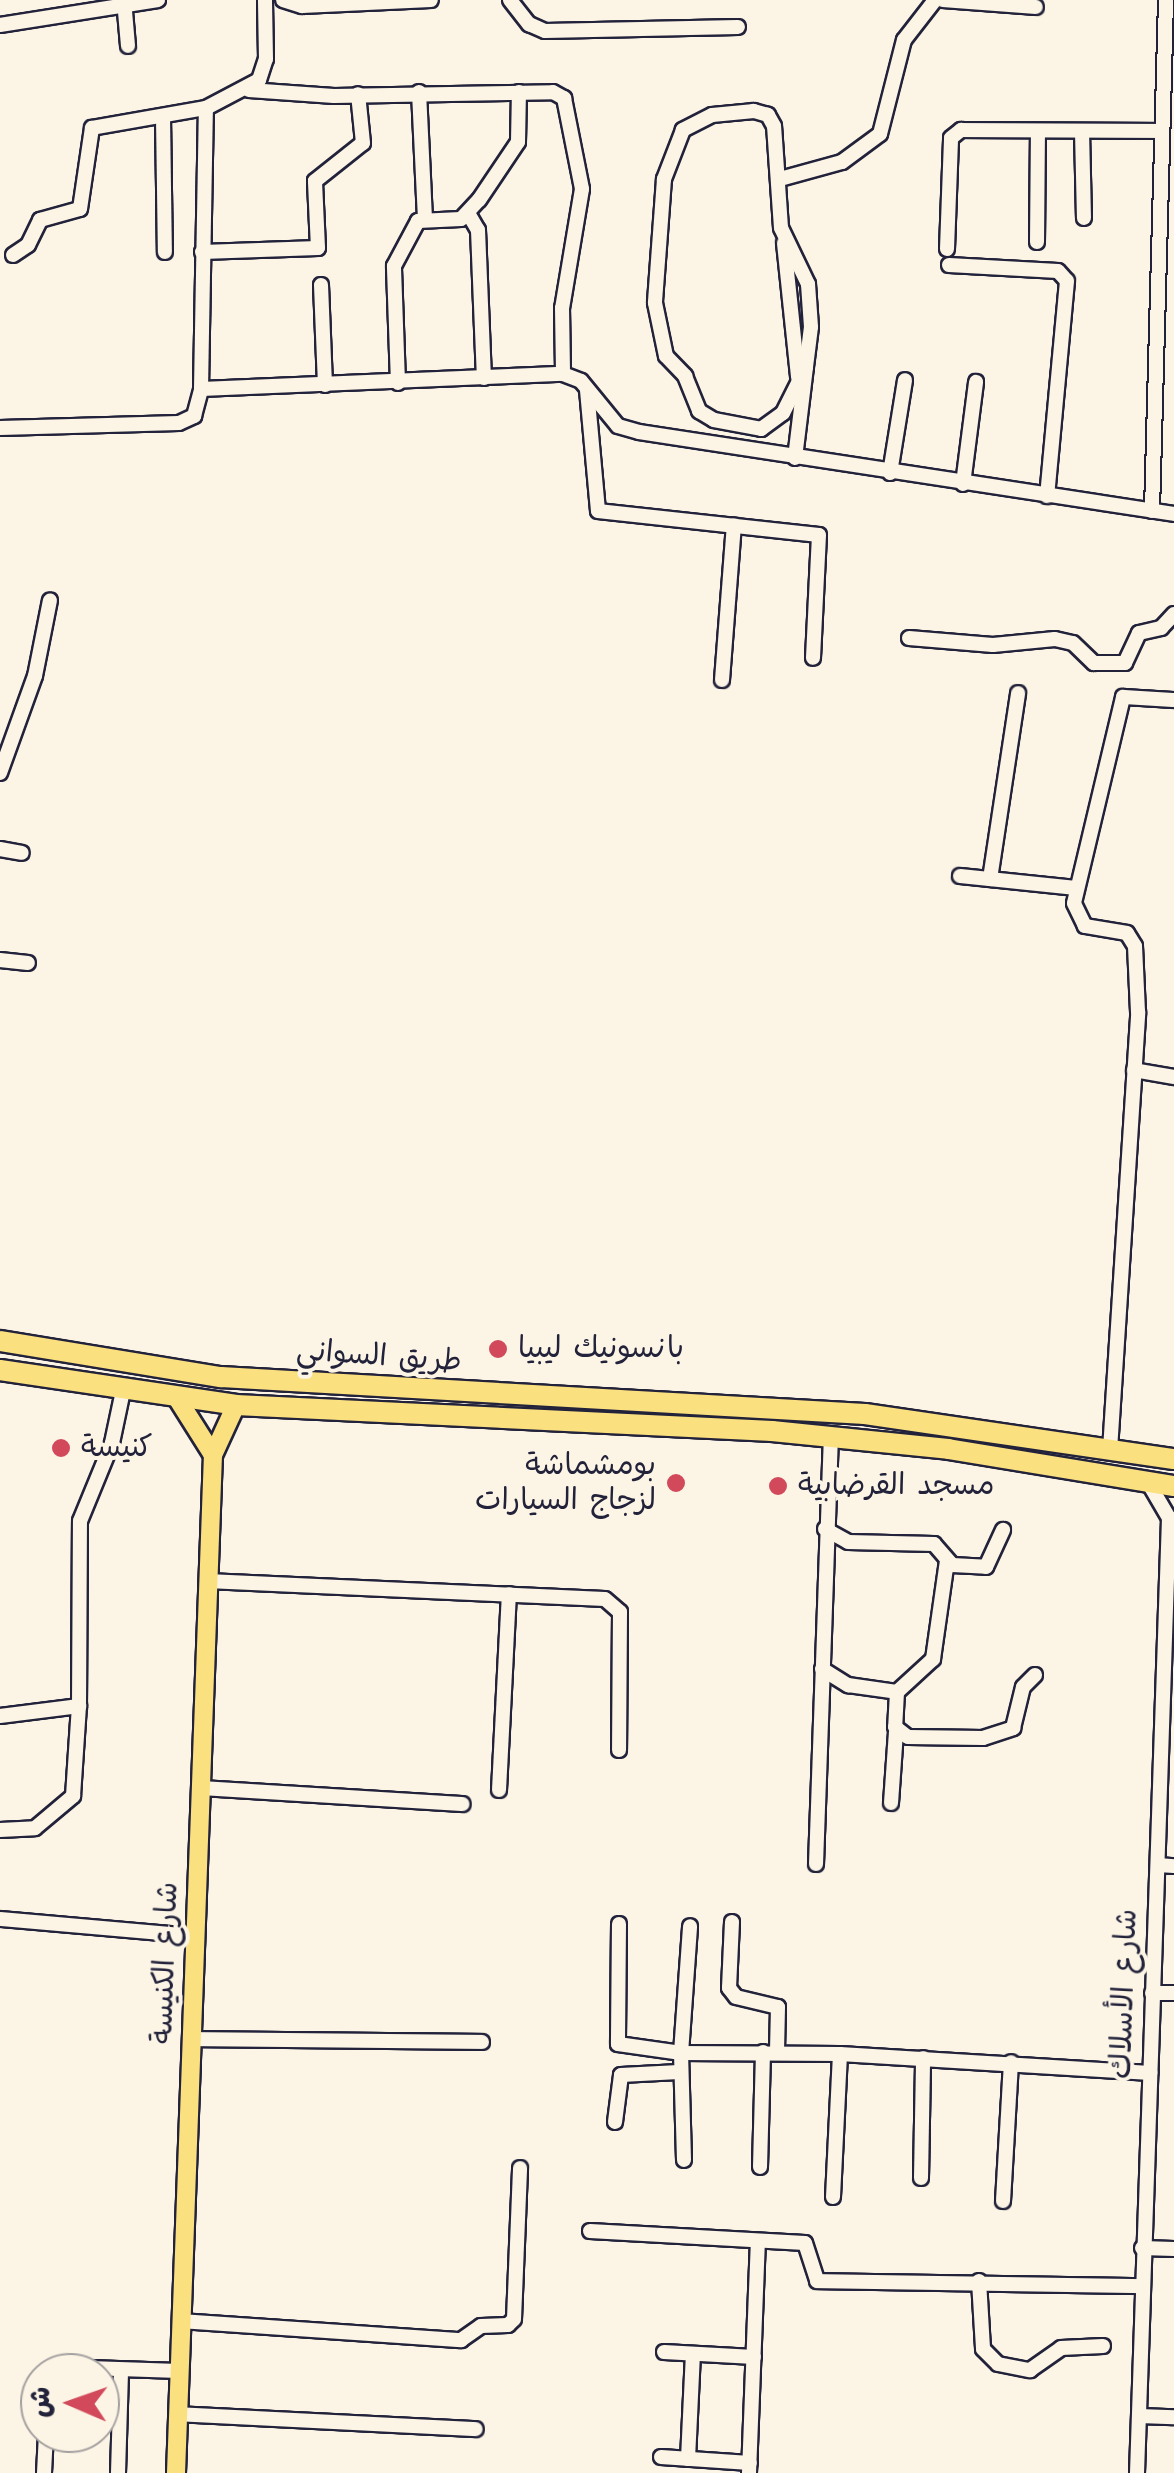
<!DOCTYPE html>
<html>
<head>
<meta charset="utf-8">
<style>
	body { margin:0 }
	#map { position:relative; width:1174px; height:2473px; overflow:hidden; background:#fcf5e5; font-family:Kalam,"Playpen Sans Arabic",sans-serif }
	div>[style] { position:absolute }
	.roads { filter:drop-shadow(2px 0 #22223b) drop-shadow(-2px 0 #22223b) drop-shadow(0 2px #22223b) drop-shadow(0 -2px #22223b) }
	.minor>* { height:14px; margin:-7px; padding:0 7px; transform-origin:7px; border-radius:7px; background:#fcf5e5 }
	.major>* { height:18px; margin:-9px; padding:0 9px; transform-origin:9px; border-radius:9px; background:#fbe080 }
	.highway>* { height:20px; margin:-10px; padding:0 10px; transform-origin:10px; border-radius:10px; background:#fbe080 }
	.dots>* { width:28px; height:28px; translate:-50% -50%; box-sizing:border-box; border:5px solid #fcf5e5; border-radius:50% }
	span { translate:-50% -50%; white-space:nowrap; text-align:center; line-height:1.15; -webkit-text-stroke:8px #fcf5e5; paint-order:stroke }
	.poi-label { font-size:30px; color:#22223b }
	.left { translate:0 -50%; text-align:left }
	.right { translate:-100% -50%; text-align:right }
	.street-label { font-size:30px; color:#22223b }
	.north { position:absolute; left:20px; top:2353px; width:100px; height:100px; box-sizing:border-box; background:#fcf5e5; border:2px solid #a5a1a1; border-radius:50%; rotate:272deg; font-size:28px; font-weight:700; line-height:40px; text-align:center; color:#22223b }
	.north::after { content:''; display:block; margin:auto; width:35px; height:45px; background:#d1495b; clip-path:polygon(50% 0,100% 100%,50% 72%,0 100%) }
</style>
</head>
<body>
<div id="map">
	<div class="roads">
		<div class="minor">
			<div style="left:124px;top:0;width:46px;rotate:85deg"></div>
			<div style="left:283px;top:0;width:20px;rotate:18deg"></div>
			<div style="left:302px;top:6px;width:129px;rotate:-2.7deg"></div>
			<div style="left:510px;top:0;width:31px;rotate:52deg"></div>
			<div style="left:529px;top:24px;width:17px;rotate:24deg"></div>
			<div style="left:545px;top:31px;width:193px;rotate:-1.2deg"></div>
			<div style="left:943px;top:0;width:93px;rotate:4.3deg"></div>
			<div style="left:0;top:25px;width:160px;rotate:-9deg"></div>
			<div style="left:249px;top:90px;width:85px;rotate:4deg"></div>
			<div style="left:334px;top:96px;width:219px;rotate:-1deg"></div>
			<div style="left:553px;top:92px;width:13px;rotate:29deg"></div>
			<div style="left:564px;top:98px;width:93px;rotate:78.8deg"></div>
			<div style="left:582px;top:189px;width:121px;rotate:99.5deg"></div>
			<div style="left:562px;top:308px;width:66px;rotate:89.1deg"></div>
			<div style="left:419px;top:92px;width:127px;rotate:87.3deg"></div>
			<div style="left:163px;top:117px;width:135px;rotate:89.2deg"></div>
			<div style="left:1082px;top:131px;width:87px;rotate:88.7deg"></div>
			<div style="left:780px;top:179px;width:64px;rotate:-15.3deg"></div>
			<div style="left:842px;top:162px;width:47px;rotate:-36.4deg"></div>
			<div style="left:880px;top:134px;width:97px;rotate:-75.7deg"></div>
			<div style="left:904px;top:40px;width:51px;rotate:-52.2deg"></div>
			<div style="left:468px;top:213px;width:20px;rotate:60deg"></div>
			<div style="left:478px;top:230px;width:148px;rotate:87.7deg"></div>
			<div style="left:1037px;top:242px;width:111px;rotate:-89.5deg"></div>
			<div style="left:784px;top:243px;width:135px;rotate:84deg"></div>
			<div style="left:947px;top:249px;width:111px;rotate:-87.9deg"></div>
			<div style="left:951px;top:138px;width:13px;rotate:-39deg"></div>
			<div style="left:961px;top:130px;width:201px;rotate:0.3deg"></div>
			<div style="left:202px;top:252px;width:116px;rotate:-2deg"></div>
			<div style="left:318px;top:248px;width:67px;rotate:-92.6deg"></div>
			<div style="left:315px;top:181px;width:61px;rotate:-38.4deg"></div>
			<div style="left:363px;top:143px;width:49px;rotate:-95.8deg"></div>
			<div style="left:13px;top:255px;width:18px;rotate:-34deg"></div>
			<div style="left:28px;top:245px;width:28px;rotate:-64deg"></div>
			<div style="left:40px;top:220px;width:41px;rotate:-15.4deg"></div>
			<div style="left:80px;top:209px;width:82px;rotate:-81.6deg"></div>
			<div style="left:92px;top:128px;width:116px;rotate:-10deg"></div>
			<div style="left:949px;top:265px;width:109px;rotate:3.2deg"></div>
			<div style="left:1058px;top:271px;width:13px;rotate:48deg"></div>
			<div style="left:1067px;top:281px;width:216px;rotate:95.3deg"></div>
			<div style="left:321px;top:285px;width:100px;rotate:87.7deg"></div>
			<div style="left:398px;top:383px;width:117px;rotate:-92deg"></div>
			<div style="left:394px;top:266px;width:51px;rotate:-61.9deg"></div>
			<div style="left:418px;top:221px;width:43px;rotate:-2.7deg"></div>
			<div style="left:461px;top:219px;width:26px;rotate:-47deg"></div>
			<div style="left:479px;top:200px;width:70px;rotate:-56.1deg"></div>
			<div style="left:518px;top:142px;width:50px;rotate:-88.9deg"></div>
			<div style="left:201px;top:389px;width:362px;rotate:-2.4deg"></div>
			<div style="left:563px;top:374px;width:19px;rotate:21deg"></div>
			<div style="left:581px;top:381px;width:58px;rotate:50.6deg"></div>
			<div style="left:618px;top:426px;width:22px;rotate:16deg"></div>
			<div style="left:639px;top:432px;width:541px;rotate:8.71deg"></div>
			<div style="left:587px;top:390px;width:121px;rotate:84.8deg"></div>
			<div style="left:598px;top:511px;width:222px;rotate:6.2deg"></div>
			<div style="left:819px;top:535px;width:123px;rotate:92.8deg"></div>
			<div style="left:0;top:428px;width:179px;rotate:-1.6deg"></div>
			<div style="left:179px;top:423px;width:17px;rotate:-25deg"></div>
			<div style="left:194px;top:416px;width:28px;rotate:-75deg"></div>
			<div style="left:201px;top:389px;width:281px;rotate:-89deg"></div>
			<div style="left:206px;top:108px;width:60px;rotate:-27.8deg"></div>
			<div style="left:259px;top:80px;width:22px;rotate:-72deg"></div>
			<div style="left:266px;top:59px;width:59px;rotate:-91deg"></div>
			<div style="left:795px;top:458px;width:92px;rotate:-83.1deg"></div>
			<div style="left:806px;top:367px;width:40px;rotate:-82.9deg"></div>
			<div style="left:811px;top:327px;width:43px;rotate:-94deg"></div>
			<div style="left:808px;top:284px;width:62px;rotate:-115.7deg"></div>
			<div style="left:781px;top:228px;width:102px;rotate:-93.9deg"></div>
			<div style="left:774px;top:126px;width:13px;rotate:-119deg"></div>
			<div style="left:768px;top:115px;width:15px;rotate:-164deg"></div>
			<div style="left:754px;top:111px;width:42px;rotate:174.6deg"></div>
			<div style="left:712px;top:115px;width:33px;rotate:153deg"></div>
			<div style="left:683px;top:130px;width:53px;rotate:111.2deg"></div>
			<div style="left:664px;top:179px;width:124px;rotate:94.2deg"></div>
			<div style="left:655px;top:303px;width:54px;rotate:78.3deg"></div>
			<div style="left:666px;top:356px;width:28px;rotate:46deg"></div>
			<div style="left:685px;top:376px;width:38px;rotate:68deg"></div>
			<div style="left:699px;top:411px;width:17px;rotate:31deg"></div>
			<div style="left:714px;top:420px;width:48px;rotate:10.8deg"></div>
			<div style="left:761px;top:429px;width:27px;rotate:-36deg"></div>
			<div style="left:783px;top:413px;width:51px;rotate:-63.4deg"></div>
			<div style="left:890px;top:473px;width:94px;rotate:-80.8deg"></div>
			<div style="left:963px;top:484px;width:103px;rotate:-82.7deg"></div>
			<div style="left:1152px;top:511px;width:511px;rotate:-88.43deg"></div>
			<div style="left:909px;top:638px;width:84px;rotate:4.8deg"></div>
			<div style="left:993px;top:645px;width:62px;rotate:-5.5deg"></div>
			<div style="left:1055px;top:639px;width:18px;rotate:13deg"></div>
			<div style="left:1073px;top:643px;width:29px;rotate:44deg"></div>
			<div style="left:1094px;top:663px;width:31px"></div>
			<div style="left:1125px;top:663px;width:33px;rotate:-65deg"></div>
			<div style="left:1139px;top:633px;width:23px;rotate:-13deg"></div>
			<div style="left:1161px;top:628px;width:19px;rotate:-47deg"></div>
			<div style="left:722px;top:680px;width:155px;rotate:-85.6deg"></div>
			<div style="left:0;top:773px;width:103px;rotate:-70.2deg"></div>
			<div style="left:35px;top:676px;width:77px;rotate:-78.8deg"></div>
			<div style="left:0;top:849px;width:22px;rotate:10deg"></div>
			<div style="left:960px;top:876px;width:117px;rotate:5.9deg"></div>
			<div style="left:990px;top:879px;width:188px;rotate:-81.4deg"></div>
			<div style="left:0;top:960px;width:28px;rotate:6deg"></div>
			<div style="left:1134px;top:1070px;width:41px;rotate:9.9deg"></div>
			<div style="left:1110px;top:1450px;width:439px;rotate:-86.3deg"></div>
			<div style="left:1138px;top:1012px;width:66px;rotate:-92.6deg"></div>
			<div style="left:1135px;top:946px;width:15px;rotate:-122deg"></div>
			<div style="left:1127px;top:933px;width:43px;rotate:-170.5deg"></div>
			<div style="left:1085px;top:926px;width:25px;rotate:-116deg"></div>
			<div style="left:1074px;top:903px;width:212px;rotate:-76.6deg"></div>
			<div style="left:1123px;top:697px;width:51px;rotate:3.4deg"></div>
			<div style="left:825px;top:1529px;width:26px;rotate:29deg"></div>
			<div style="left:848px;top:1542px;width:86px;rotate:1.3deg"></div>
			<div style="left:934px;top:1544px;width:28px;rotate:49deg"></div>
			<div style="left:952px;top:1565px;width:34px;rotate:3deg"></div>
			<div style="left:986px;top:1567px;width:41px;rotate:-65.3deg"></div>
			<div style="left:207px;top:1581px;width:398px;rotate:2.6deg"></div>
			<div style="left:605px;top:1599px;width:20px;rotate:41deg"></div>
			<div style="left:620px;top:1612px;width:138px;rotate:90.4deg"></div>
			<div style="left:822px;top:1669px;width:31px;rotate:32deg"></div>
			<div style="left:848px;top:1685px;width:49px;rotate:8.1deg"></div>
			<div style="left:897px;top:1692px;width:35px;rotate:93deg"></div>
			<div style="left:895px;top:1727px;width:16px;rotate:38deg"></div>
			<div style="left:908px;top:1737px;width:75px;rotate:0.8deg"></div>
			<div style="left:983px;top:1738px;width:32px;rotate:-18deg"></div>
			<div style="left:1013px;top:1728px;width:42px;rotate:-76.3deg"></div>
			<div style="left:1023px;top:1687px;width:17px;rotate:-45deg"></div>
			<div style="left:897px;top:1692px;width:49px;rotate:-42.5deg"></div>
			<div style="left:933px;top:1659px;width:99px;rotate:-81.9deg"></div>
			<div style="left:0;top:1716px;width:80px;rotate:-7.2deg"></div>
			<div style="left:79px;top:1706px;width:185px;rotate:-89.7deg"></div>
			<div style="left:80px;top:1521px;width:84px;rotate:-67.7deg"></div>
			<div style="left:112px;top:1443px;width:53px;rotate:-78.1deg"></div>
			<div style="left:200px;top:1788px;width:263px;rotate:3.5deg"></div>
			<div style="left:499px;top:1790px;width:196px;rotate:-87.1deg"></div>
			<div style="left:891px;top:1803px;width:71px;rotate:-86deg"></div>
			<div style="left:0;top:1830px;width:35px;rotate:-3deg"></div>
			<div style="left:35px;top:1828px;width:50px;rotate:-40.1deg"></div>
			<div style="left:73px;top:1796px;width:90px;rotate:-86.2deg"></div>
			<div style="left:816px;top:1864px;width:427px;rotate:-88deg"></div>
			<div style="left:1158px;top:1865px;width:16px;rotate:4deg"></div>
			<div style="left:0;top:1919px;width:195px;rotate:5deg"></div>
			<div style="left:732px;top:1922px;width:66px;rotate:92.6deg"></div>
			<div style="left:729px;top:1988px;width:11px;rotate:52deg"></div>
			<div style="left:736px;top:1997px;width:43px;rotate:13.4deg"></div>
			<div style="left:778px;top:2007px;width:45px;rotate:91.3deg"></div>
			<div style="left:619px;top:1924px;width:120px;rotate:90.5deg"></div>
			<div style="left:618px;top:2044px;width:64px;rotate:8.1deg"></div>
			<div style="left:681px;top:2053px;width:127px;rotate:-85.9deg"></div>
			<div style="left:1152px;top:1993px;width:22px"></div>
			<div style="left:191px;top:2039px;width:291px;rotate:0.6deg"></div>
			<div style="left:615px;top:2122px;width:47px;rotate:-82.7deg"></div>
			<div style="left:621px;top:2075px;width:58px;rotate:-3deg"></div>
			<div style="left:684px;top:2160px;width:107px;rotate:-91.6deg"></div>
			<div style="left:681px;top:2053px;width:159px;rotate:0.4deg"></div>
			<div style="left:840px;top:2054px;width:311px;rotate:3.5deg"></div>
			<div style="left:760px;top:2167px;width:115px;rotate:-88.5deg"></div>
			<div style="left:921px;top:2178px;width:120px;rotate:-89deg"></div>
			<div style="left:833px;top:2197px;width:143px;rotate:-87.2deg"></div>
			<div style="left:1003px;top:2201px;width:139px;rotate:-86.7deg"></div>
			<div style="left:590px;top:2231px;width:215px;rotate:3.2deg"></div>
			<div style="left:805px;top:2243px;width:40px;rotate:72deg"></div>
			<div style="left:817px;top:2281px;width:324px;rotate:0.9deg"></div>
			<div style="left:1142px;top:2248px;width:32px;rotate:2deg"></div>
			<div style="left:979px;top:2281px;width:68px;rotate:86.6deg"></div>
			<div style="left:983px;top:2349px;width:21px;rotate:45deg"></div>
			<div style="left:998px;top:2364px;width:33px;rotate:11deg"></div>
			<div style="left:1030px;top:2370px;width:38px;rotate:-35deg"></div>
			<div style="left:1061px;top:2348px;width:42px;rotate:-2.7deg"></div>
			<div style="left:180px;top:2321px;width:282px;rotate:3.9deg"></div>
			<div style="left:461px;top:2340px;width:24px;rotate:-35deg"></div>
			<div style="left:481px;top:2326px;width:27px;rotate:-2deg"></div>
			<div style="left:508px;top:2325px;width:8px;rotate:-45deg"></div>
			<div style="left:514px;top:2319px;width:151px;rotate:-87.7deg"></div>
			<div style="left:664px;top:2352px;width:90px;rotate:3.2deg"></div>
			<div style="left:50px;top:2373px;width:11px;rotate:-34deg"></div>
			<div style="left:59px;top:2367px;width:120px;rotate:1.9deg"></div>
			<div style="left:177px;top:2414px;width:299px;rotate:2.9deg"></div>
			<div style="left:1139px;top:2416px;width:35px;rotate:2deg"></div>
			<div style="left:661px;top:2457px;width:89px;rotate:3.9deg"></div>
			<div style="left:688px;top:2459px;width:105px;rotate:-87.3deg"></div>
			<div style="left:44px;top:2473px;width:40px;rotate:-87.1deg"></div>
			<div style="left:118px;top:2473px;width:101px;rotate:-88.3deg"></div>
			<div style="left:749px;top:2473px;width:231px;rotate:-87.8deg"></div>
			<div style="left:1137px;top:2473px;width:956px;rotate:-88.08deg"></div>
			<div style="left:1169px;top:1518px;width:42px;rotate:-120.3deg"></div>
		</div>
		<div class="major">
			<div style="left:177px;top:1398px;width:67px;rotate:57.7deg"></div>
			<div style="left:176px;top:2473px;width:1019px;rotate:-87.92deg"></div>
			<div style="left:213px;top:1455px;width:55px;rotate:-65.3deg"></div>
		</div>
		<div class="highway">
			<div style="left:0;top:1341px;width:224px;rotate:9.3deg"></div>
			<div style="left:221px;top:1377px;width:645px;rotate:3.29deg"></div>
			<div style="left:865px;top:1414px;width:312px;rotate:8.3deg"></div>
			<div style="left:0;top:1370px;width:239px;rotate:8.4deg"></div>
			<div style="left:236px;top:1405px;width:537px;rotate:2.78deg"></div>
			<div style="left:772px;top:1431px;width:177px;rotate:5.8deg"></div>
			<div style="left:948px;top:1449px;width:229px;rotate:9.3deg"></div>
		</div>
	</div>
	<div class="dots">
		<div style="left:498px;top:1349px;background:#d1495b"></div>
		<div style="left:61px;top:1448px;background:#d1495b"></div>
		<div style="left:676px;top:1483px;background:#d1495b"></div>
		<div style="left:778px;top:1486px;background:#d1495b"></div>
	</div>
	<div class="poi-label">
		<span class="left" style="left:518px;top:1349px">بانسونيك ليبيا</span>
		<span class="left" style="left:81px;top:1448px">كنيسة</span>
		<span class="right" style="left:656px;top:1483px">بومشماشة<br>لزجاج السيارات</span>
		<span class="left" style="left:798px;top:1486px">مسجد القرضابية</span>
	</div>
	<div class="street-label">
		<span style="left:379px;top:1357px;rotate:4deg">طريق السواني</span>
		<span style="left:166px;top:1963px;rotate:-88deg">شارع الكنيسة</span>
		<span style="left:1125px;top:1994px;rotate:-88deg">شارع الأسلاك</span>
	</div>
	<div class="north">ش</div>
</div>
</body>
</html>
